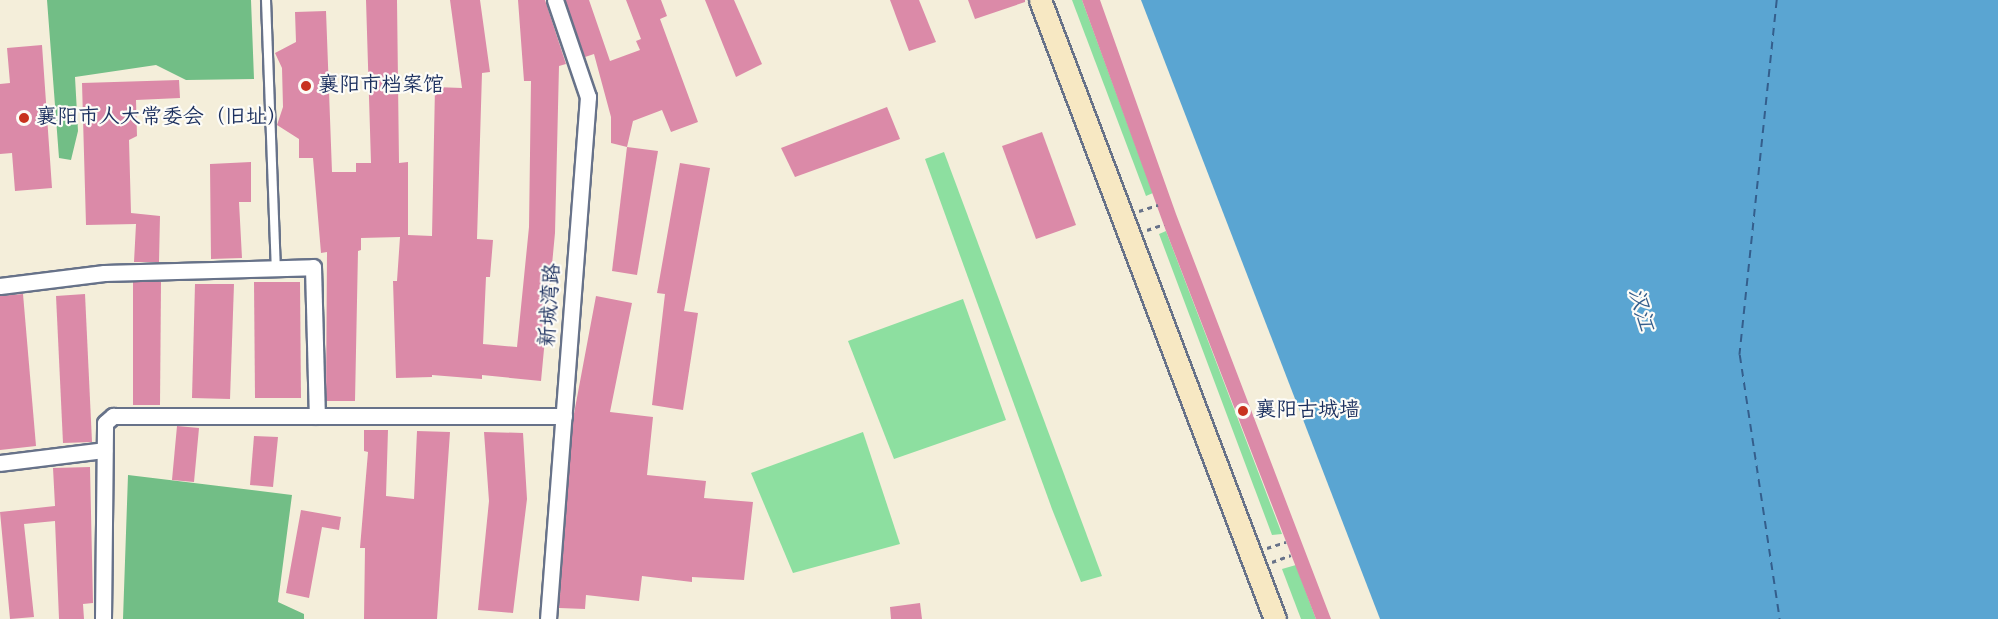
<!DOCTYPE html>
<html>
<head>
<meta charset="utf-8">
<style>
	body { margin:0 }
	#map { position:relative; width:1998px; height:619px; overflow:hidden; background:#f4eeda; font-family:"Indie Flower","LXGW WenKai TC",sans-serif }
	div>[style] { position:absolute }
	.green>* { inset:0; background:#8ddfa0 }
	.forest>* { inset:0; background:#72be86 }
	.water>* { inset:0; background:#5aa5d2 }
	.ferry>* { height:1.5px; margin-top:-0.75px; transform-origin:0; background:repeating-linear-gradient(90deg,#345e8c 0 8px,transparent 0 14px) }
	.building>* { inset:0; background:#db8aa8 }
	.path>* { height:3px; margin-top:-1.5px; transform-origin:0; background:repeating-linear-gradient(90deg,#677289 0 4.5px,transparent 0 9px) }
	.roads { filter:drop-shadow(2px 0 #677289) drop-shadow(-2px 0 #677289) drop-shadow(0 2px #677289) drop-shadow(0 -2px #677289) }
	.lane>* { height:8px; margin:-4px; padding:0 4px; transform-origin:4px; border-radius:4px; background:#fff }
	.street>* { height:15px; margin:-7.5px; padding:0 7.5px; transform-origin:7.5px; border-radius:7.5px; background:#fff }
	.secondary>* { height:21px; margin:-10.5px; padding:0 10.5px; transform-origin:10.5px; border-radius:10.5px; background:#f7e8c3 }
	.dots>* { width:16px; height:16px; translate:-50% -50%; box-sizing:border-box; border:3px solid #fdfcf7; border-radius:50% }
	span { translate:-50% -50%; white-space:nowrap; text-align:center; line-height:1.15; -webkit-text-stroke:4.5px #fdfcf7; paint-order:stroke }
	.poi-label { font-size:21px; color:#1b2f5e }
	.left { translate:0 -50%; text-align:left }
	.street-label { font-size:21px; color:#1b2f5e }
	.water-label { font-size:22px; color:#345e8c; font-style:italic }
</style>
</head>
<body>
<div id="map">
	<div class="green">
		<div style="clip-path:polygon(1072px 0,1082px 0,1153px 193px,1146px 196px)"></div>
		<div style="clip-path:polygon(944px 152px,1102px 576px,1081px 582px,1052px 509px,925px 159px)"></div>
		<div style="clip-path:polygon(1166px 231px,1282px 534px,1272px 535px,1159px 234px)"></div>
		<div style="clip-path:polygon(963px 299px,1006px 420px,894px 459px,848px 341px)"></div>
		<div style="clip-path:polygon(863px 432px,900px 544px,793px 573px,751px 473px)"></div>
		<div style="clip-path:polygon(1296px 565px,1316px 619px,1301px 619px,1282px 569px)"></div>
	</div>
	<div class="forest">
		<div style="clip-path:polygon(47px 0,251px 0,254px 79px,186px 80px,156px 65px,75px 77px,78px 131px,71px 160px,59px 158px)"></div>
		<div style="clip-path:polygon(128px 475px,292px 495px,278px 602px,304px 614px,304px 619px,123px 619px)"></div>
	</div>
	<div class="water">
		<div style="clip-path:polygon(1141px 0,1998px 0,1998px 619px,1380px 619px)"></div>
	</div>
	<div class="ferry">
		<div style="left:1777px;top:0;width:357px;rotate:96deg"></div>
		<div style="left:1740px;top:355px;width:267px;rotate:81.4deg"></div>
	</div>
	<div class="building">
		<div style="clip-path:polygon(366px 0,397px 0,399px 163px,408px 162px,408px 235px,432px 236px,435px 87px,462px 88px,450px 0,480px 0,490px 72px,482px 73px,477px 239px,493px 240px,490px 277px,486px 277px,483px 344px,517px 347px,529px 227px,531px 81px,524px 81px,518px 0,545px 0,566px 64px,559px 66px,555px 233px,541px 381px,482px 375px,482px 379px,432px 375px,432px 377px,396px 378px,393px 281px,397px 281px,400px 237px,361px 238px,361px 250px,358px 251px,355px 401px,326px 401px,327px 252px,321px 253px,313px 158px,299px 158px,299px 139px,277px 125px,283px 107px,282px 68px,275px 53px,296px 42px,295px 12px,326px 11px,332px 172px,356px 172px,356px 163px,371px 163px)"></div>
		<div style="clip-path:polygon(565px 0,589px 0,610px 61px,640px 50px,636px 41px,641px 39px,626px 0,661px 0,667px 16px,660px 19px,698px 122px,671px 132px,662px 110px,633px 121px,627px 147px,611px 143px,611px 117px,594px 54px,585px 57px)"></div>
		<div style="clip-path:polygon(705px 0,734px 0,762px 64px,736px 77px)"></div>
		<div style="clip-path:polygon(890px 0,919px 0,936px 42px,909px 51px)"></div>
		<div style="clip-path:polygon(968px 0,1025px 0,1025px 2px,975px 19px)"></div>
		<div style="clip-path:polygon(1082px 0,1100px 0,1176px 214px,1331px 619px,1316px 619px,1166px 231px)"></div>
		<div style="clip-path:polygon(42px 45px,52px 188px,15px 191px,12px 153px,0 154px,0 84px,10px 83px,7px 48px)"></div>
		<div style="clip-path:polygon(179px 80px,180px 98px,136px 100px,137px 136px,129px 140px,131px 213px,160px 216px,159px 262px,134px 262px,136px 224px,86px 225px,82px 83px)"></div>
		<div style="clip-path:polygon(887px 107px,900px 139px,795px 177px,781px 148px)"></div>
		<div style="clip-path:polygon(1042px 132px,1076px 225px,1036px 239px,1002px 146px)"></div>
		<div style="clip-path:polygon(627px 147px,658px 151px,637px 275px,612px 271px)"></div>
		<div style="clip-path:polygon(251px 162px,251px 202px,239px 202px,242px 258px,211px 259px,210px 164px)"></div>
		<div style="clip-path:polygon(680px 163px,710px 168px,684px 311px,698px 313px,683px 410px,652px 405px,665px 294px,657px 293px)"></div>
		<div style="clip-path:polygon(158px 281px,161px 282px,160px 405px,133px 405px,133px 282px)"></div>
		<div style="clip-path:polygon(254px 282px,300px 282px,301px 398px,255px 398px)"></div>
		<div style="clip-path:polygon(195px 284px,234px 284px,230px 399px,192px 398px)"></div>
		<div style="clip-path:polygon(23px 294px,36px 446px,0 450px,0 296px)"></div>
		<div style="clip-path:polygon(85px 294px,92px 442px,63px 443px,56px 296px)"></div>
		<div style="clip-path:polygon(596px 296px,632px 303px,610px 412px,653px 417px,647px 475px,706px 481px,704px 498px,753px 502px,744px 580px,692px 577px,692px 582px,642px 576px,639px 601px,586px 595px,585px 609px,559px 608px,573px 419px)"></div>
		<div style="clip-path:polygon(177px 426px,199px 428px,194px 482px,172px 480px)"></div>
		<div style="clip-path:polygon(364px 430px,388px 430px,386px 496px,414px 499px,417px 431px,450px 432px,437px 619px,364px 619px,365px 548px,360px 548px,368px 452px,364px 451px)"></div>
		<div style="clip-path:polygon(484px 432px,523px 433px,527px 499px,513px 613px,478px 610px,489px 501px)"></div>
		<div style="clip-path:polygon(254px 436px,278px 437px,273px 487px,250px 485px)"></div>
		<div style="clip-path:polygon(90px 467px,93px 603px,83px 604px,84px 619px,59px 619px,55px 521px,24px 524px,34px 617px,10px 619px,0 512px,55px 506px,53px 468px)"></div>
		<div style="clip-path:polygon(301px 510px,341px 517px,339px 530px,322px 527px,309px 598px,286px 593px)"></div>
		<div style="clip-path:polygon(920px 603px,922px 619px,891px 619px,890px 607px)"></div>
	</div>
	<div class="path">
		<div style="left:1139px;top:211px;width:20px;rotate:-18deg"></div>
		<div style="left:1147px;top:230px;width:18px;rotate:-19deg"></div>
		<div style="left:1267px;top:548px;width:20px;rotate:-18deg"></div>
		<div style="left:1272px;top:562px;width:20px;rotate:-20deg"></div>
	</div>
	<div class="roads">
		<div class="lane">
			<div style="left:266px;top:0;width:268px;rotate:87.9deg"></div>
		</div>
		<div class="street">
			<div style="left:0;top:286px;width:105px;rotate:-7.1deg"></div>
			<div style="left:104px;top:273px;width:209px;rotate:-1.6deg"></div>
			<div style="left:313px;top:267px;width:149px;rotate:88.5deg"></div>
			<div style="left:317px;top:416px;width:247px"></div>
			<div style="left:0;top:463px;width:105px;rotate:-7.1deg"></div>
			<div style="left:103px;top:619px;width:196px;rotate:-89.4deg"></div>
			<div style="left:105px;top:423px;width:11px;rotate:-41deg"></div>
			<div style="left:113px;top:416px;width:204px"></div>
			<div style="left:548px;top:619px;width:524px;rotate:-85.62deg"></div>
			<div style="left:588px;top:97px;width:102px;rotate:-108.8deg"></div>
		</div>
		<div class="secondary">
			<div style="left:1040px;top:0;width:662px;rotate:69.21deg"></div>
		</div>
	</div>
	<div class="dots">
		<div style="left:306px;top:86px;background:#c8321e"></div>
		<div style="left:24px;top:118px;background:#c8321e"></div>
		<div style="left:1243px;top:411px;background:#c8321e"></div>
	</div>
	<div class="poi-label">
		<span class="left" style="left:318px;top:86px">襄阳市档案馆</span>
		<span class="left" style="left:36px;top:118px">襄阳市人大常委会（旧址）</span>
		<span class="left" style="left:1255px;top:411px">襄阳古城墙</span>
	</div>
	<div class="street-label">
		<span style="left:551px;top:305px;rotate:-86deg">新城湾路</span>
	</div>
	<div class="water-label">
		<span style="left:1639px;top:310px;rotate:74deg">汉江</span>
	</div>
</div>
</body>
</html>
